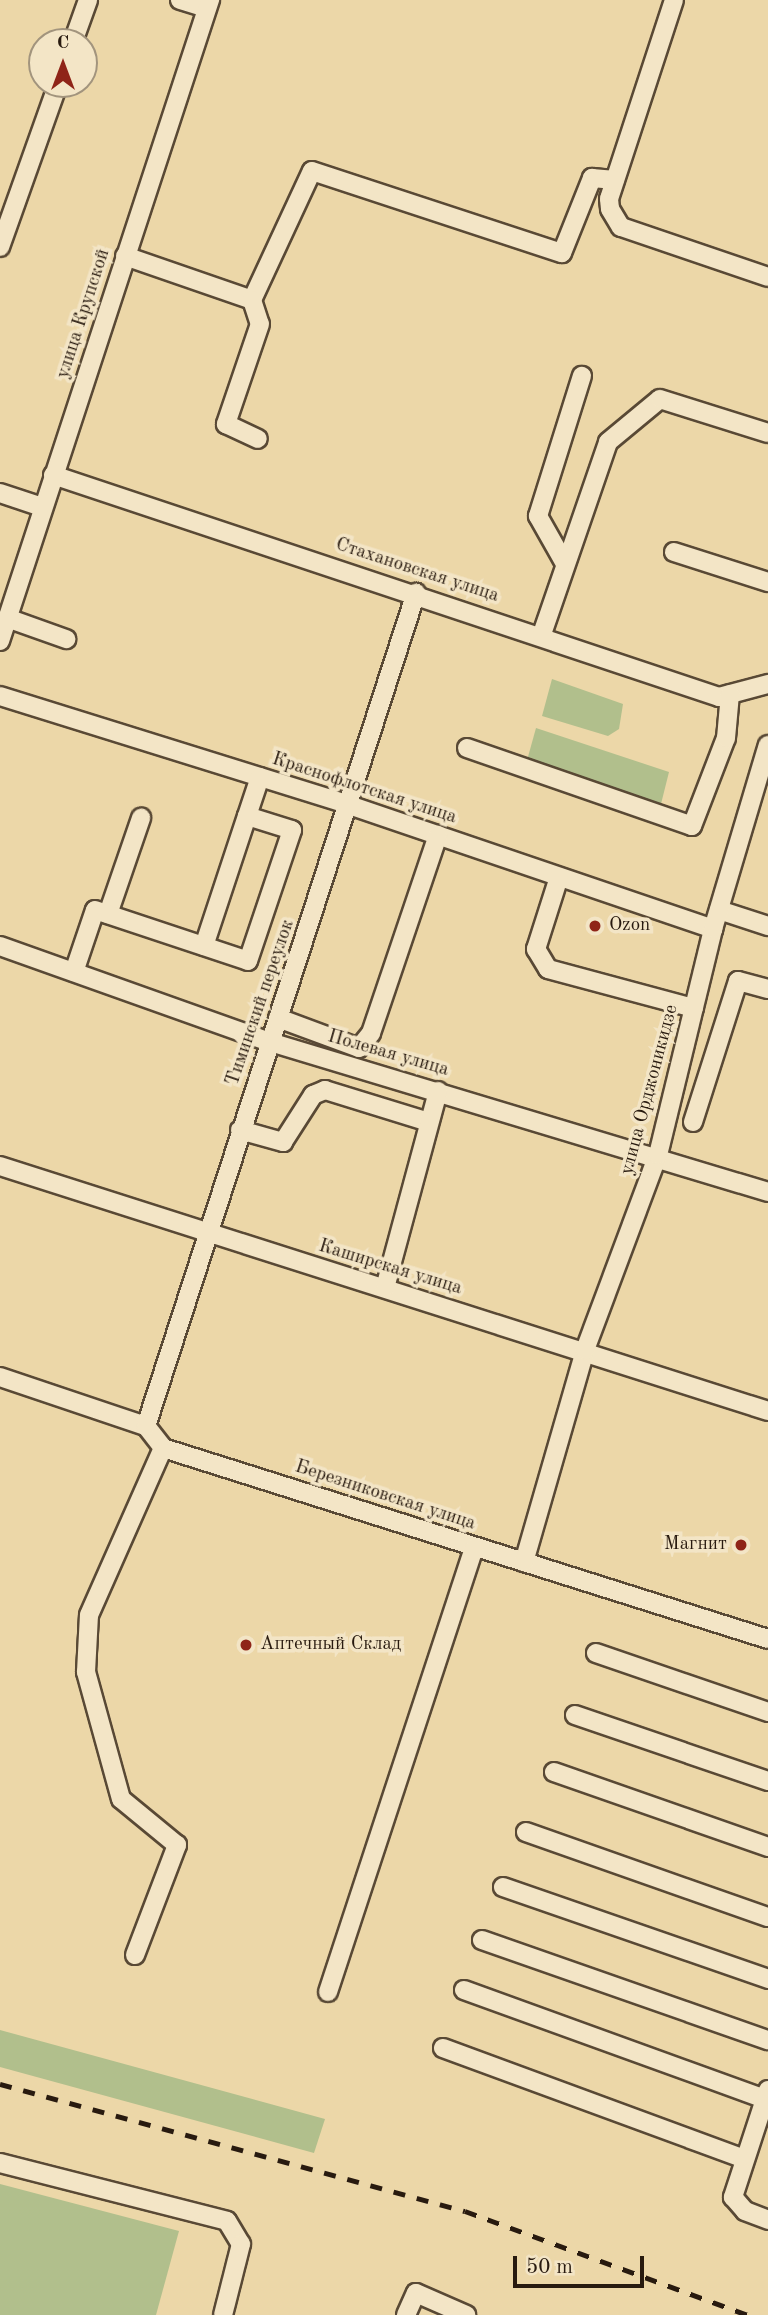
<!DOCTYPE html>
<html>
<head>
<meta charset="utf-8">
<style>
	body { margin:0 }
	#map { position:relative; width:768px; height:2315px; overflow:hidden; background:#ecd7a8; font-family:"Old Standard TT",serif }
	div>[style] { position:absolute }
	.green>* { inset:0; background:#b1bf8c }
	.roads { filter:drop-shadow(2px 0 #594935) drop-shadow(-2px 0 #594935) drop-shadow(0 2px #594935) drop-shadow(0 -2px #594935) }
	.minor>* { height:18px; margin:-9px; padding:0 9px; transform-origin:9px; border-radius:9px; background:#f3e5c6 }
	.rail>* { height:5px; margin-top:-2.5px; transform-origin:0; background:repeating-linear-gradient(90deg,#281a0f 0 12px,transparent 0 24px) }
	.dots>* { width:19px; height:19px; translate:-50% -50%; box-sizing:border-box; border:4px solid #f3e5c6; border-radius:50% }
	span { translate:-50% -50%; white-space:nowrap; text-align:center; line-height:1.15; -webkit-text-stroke:7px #f3e5c6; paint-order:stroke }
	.street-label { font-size:19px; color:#281a0f }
	.poi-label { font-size:19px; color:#281a0f }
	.left { translate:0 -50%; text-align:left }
	.right { translate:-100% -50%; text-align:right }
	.north { position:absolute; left:28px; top:28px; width:70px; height:70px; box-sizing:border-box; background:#f3e5c6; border:2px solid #a2947d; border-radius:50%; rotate:0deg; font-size:19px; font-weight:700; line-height:28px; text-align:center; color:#281a0f }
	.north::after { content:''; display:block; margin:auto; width:24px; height:32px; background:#8f2418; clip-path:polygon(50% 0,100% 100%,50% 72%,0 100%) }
	.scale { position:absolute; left:513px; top:2256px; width:131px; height:32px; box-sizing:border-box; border:4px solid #281a0f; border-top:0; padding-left:9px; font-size:21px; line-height:24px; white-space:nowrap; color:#281a0f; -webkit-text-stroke:5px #f3e5c6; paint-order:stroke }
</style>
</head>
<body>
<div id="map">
	<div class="green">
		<div style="clip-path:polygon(552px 679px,623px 704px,619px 729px,608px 736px,542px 716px)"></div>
		<div style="clip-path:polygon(536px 728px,669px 772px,660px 808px,526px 764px)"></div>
		<div style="clip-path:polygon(0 2030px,325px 2119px,314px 2153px,0 2067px)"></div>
		<div style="clip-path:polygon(0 2184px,179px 2231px,156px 2315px,0 2315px)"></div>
	</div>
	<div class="roads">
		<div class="minor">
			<div style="left:180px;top:0;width:28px;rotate:17deg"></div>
			<div style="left:674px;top:0;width:209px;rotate:108.1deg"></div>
			<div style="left:609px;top:199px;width:10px;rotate:84deg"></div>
			<div style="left:610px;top:209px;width:21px;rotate:59deg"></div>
			<div style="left:621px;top:227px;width:155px;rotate:18.8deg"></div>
			<div style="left:73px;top:42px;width:45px;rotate:-70.3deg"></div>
			<div style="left:0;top:247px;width:173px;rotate:-70.4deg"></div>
			<div style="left:125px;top:256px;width:134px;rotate:19.1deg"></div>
			<div style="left:252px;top:300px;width:142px;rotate:-65.1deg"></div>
			<div style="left:312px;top:171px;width:263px;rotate:18.2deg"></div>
			<div style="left:562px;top:253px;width:81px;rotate:-68.2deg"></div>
			<div style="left:592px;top:178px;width:23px;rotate:5deg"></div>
			<div style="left:252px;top:300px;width:25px;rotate:72deg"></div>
			<div style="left:260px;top:324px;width:106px;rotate:108.8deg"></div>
			<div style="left:226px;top:424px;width:35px;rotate:25deg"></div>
			<div style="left:53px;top:475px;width:702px;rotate:18.43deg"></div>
			<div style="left:719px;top:697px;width:51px;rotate:-14.9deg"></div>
			<div style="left:0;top:493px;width:44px;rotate:18.4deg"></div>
			<div style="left:674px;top:552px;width:99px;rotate:17.7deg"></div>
			<div style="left:564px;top:562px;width:53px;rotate:-119.5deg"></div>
			<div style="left:538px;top:516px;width:147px;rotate:-72.6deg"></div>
			<div style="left:7px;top:618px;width:63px;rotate:19.6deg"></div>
			<div style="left:542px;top:634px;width:203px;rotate:-71deg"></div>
			<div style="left:608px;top:442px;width:67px;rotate:-39.6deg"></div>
			<div style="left:660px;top:399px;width:113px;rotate:17.5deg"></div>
			<div style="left:0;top:641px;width:675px;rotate:-71.86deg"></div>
			<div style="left:0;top:696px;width:366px;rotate:17.3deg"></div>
			<div style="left:349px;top:805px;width:385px;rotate:18.8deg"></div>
			<div style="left:467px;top:748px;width:238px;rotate:19.1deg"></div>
			<div style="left:692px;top:826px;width:94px;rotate:-68.9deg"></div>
			<div style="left:726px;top:738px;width:44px;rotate:-84.8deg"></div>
			<div style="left:559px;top:877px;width:76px;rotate:107.7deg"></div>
			<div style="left:536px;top:949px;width:23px;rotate:59deg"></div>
			<div style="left:548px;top:969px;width:151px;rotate:15deg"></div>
			<div style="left:719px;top:910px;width:52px;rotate:18.1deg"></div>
			<div style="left:108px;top:914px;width:102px;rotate:-71deg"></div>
			<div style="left:0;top:946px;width:287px;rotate:19.6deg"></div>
			<div style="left:270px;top:1042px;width:520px;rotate:16.76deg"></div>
			<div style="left:204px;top:946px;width:137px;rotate:-71.7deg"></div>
			<div style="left:74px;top:972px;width:65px;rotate:-71.3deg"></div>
			<div style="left:95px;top:910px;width:161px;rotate:18.4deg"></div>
			<div style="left:248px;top:961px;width:138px;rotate:-71.4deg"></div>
			<div style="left:292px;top:830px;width:47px;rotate:-162.7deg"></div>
			<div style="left:247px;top:816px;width:41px;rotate:-71.6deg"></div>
			<div style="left:278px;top:1018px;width:86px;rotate:20.3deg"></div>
			<div style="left:359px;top:1048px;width:19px;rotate:-51deg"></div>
			<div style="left:371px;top:1033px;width:209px;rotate:-71.3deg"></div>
			<div style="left:693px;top:1122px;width:148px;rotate:-72.3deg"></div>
			<div style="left:738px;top:981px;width:31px;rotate:15deg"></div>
			<div style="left:240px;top:1130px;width:45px;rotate:15.6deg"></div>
			<div style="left:283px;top:1142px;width:56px;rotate:-57.4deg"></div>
			<div style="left:313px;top:1095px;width:13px;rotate:-23deg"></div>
			<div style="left:325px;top:1090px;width:109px;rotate:17.1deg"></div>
			<div style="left:0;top:1166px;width:806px;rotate:17.69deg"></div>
			<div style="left:385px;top:1288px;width:204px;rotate:-74.9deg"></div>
			<div style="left:0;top:1377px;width:154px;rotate:18.6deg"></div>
			<div style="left:146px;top:1426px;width:28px;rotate:52deg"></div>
			<div style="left:163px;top:1448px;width:634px;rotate:17.52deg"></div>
			<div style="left:146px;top:1426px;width:876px;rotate:-72.04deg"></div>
			<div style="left:524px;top:1562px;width:221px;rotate:-73.9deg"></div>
			<div style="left:585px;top:1350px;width:208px;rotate:-69.5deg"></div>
			<div style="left:658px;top:1155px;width:233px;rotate:-76.3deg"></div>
			<div style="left:713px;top:929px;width:192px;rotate:-73.4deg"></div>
			<div style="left:596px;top:1653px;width:182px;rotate:18.9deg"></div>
			<div style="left:575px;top:1715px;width:204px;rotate:18.9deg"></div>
			<div style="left:554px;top:1772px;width:227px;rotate:19.3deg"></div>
			<div style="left:526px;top:1832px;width:256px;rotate:19.4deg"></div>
			<div style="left:503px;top:1887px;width:281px;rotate:19.1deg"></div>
			<div style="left:482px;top:1940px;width:303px;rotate:19.3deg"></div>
			<div style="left:135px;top:1955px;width:118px;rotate:-69.1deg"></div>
			<div style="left:177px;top:1845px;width:72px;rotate:-140.6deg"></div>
			<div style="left:121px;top:1799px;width:132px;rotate:-105.4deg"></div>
			<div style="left:86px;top:1672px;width:57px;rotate:-87deg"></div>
			<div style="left:89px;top:1615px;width:183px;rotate:-66.1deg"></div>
			<div style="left:464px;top:1990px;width:320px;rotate:19.9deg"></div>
			<div style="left:328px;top:1992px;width:468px;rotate:-71.8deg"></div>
			<div style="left:443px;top:2048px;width:321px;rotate:20.2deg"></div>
			<div style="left:768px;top:2090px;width:113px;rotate:108.1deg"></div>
			<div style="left:733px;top:2197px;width:18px;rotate:49deg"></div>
			<div style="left:745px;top:2211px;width:25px;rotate:21deg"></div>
			<div style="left:0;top:2163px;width:234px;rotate:14.3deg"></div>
			<div style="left:227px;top:2221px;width:27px;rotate:59deg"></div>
			<div style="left:241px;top:2244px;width:73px;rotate:104.2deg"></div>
			<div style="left:406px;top:2315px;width:24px;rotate:-66deg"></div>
			<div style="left:416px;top:2293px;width:55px;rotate:23.7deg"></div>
		</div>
	</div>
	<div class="rail">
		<div style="left:0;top:2084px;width:482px;rotate:15.3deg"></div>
		<div style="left:465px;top:2211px;width:301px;rotate:20.2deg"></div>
	</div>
	<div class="dots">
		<div style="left:595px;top:926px;background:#8f2418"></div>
		<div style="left:741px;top:1545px;background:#8f2418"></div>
		<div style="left:246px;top:1645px;background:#8f2418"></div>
	</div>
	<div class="street-label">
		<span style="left:84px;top:314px;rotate:-72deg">улица Крупской</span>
		<span style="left:417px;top:571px;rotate:18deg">Стахановская улица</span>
		<span style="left:364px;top:789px;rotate:18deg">Краснофлотская улица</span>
		<span style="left:261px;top:1003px;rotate:-71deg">Тиминский переулок</span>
		<span style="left:388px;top:1054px;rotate:16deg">Полевая улица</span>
		<span style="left:650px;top:1090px;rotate:-75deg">улица Орджоникидзе</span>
		<span style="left:390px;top:1268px;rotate:17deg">Каширская улица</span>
		<span style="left:385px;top:1496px;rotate:18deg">Березниковская улица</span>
	</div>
	<div class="poi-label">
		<span class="left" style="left:609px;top:926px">Ozon</span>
		<span class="right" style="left:727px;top:1545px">Магнит</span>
		<span class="left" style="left:260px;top:1645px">Аптечный Склад</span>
	</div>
	<div class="north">С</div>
	<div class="scale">50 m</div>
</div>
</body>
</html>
